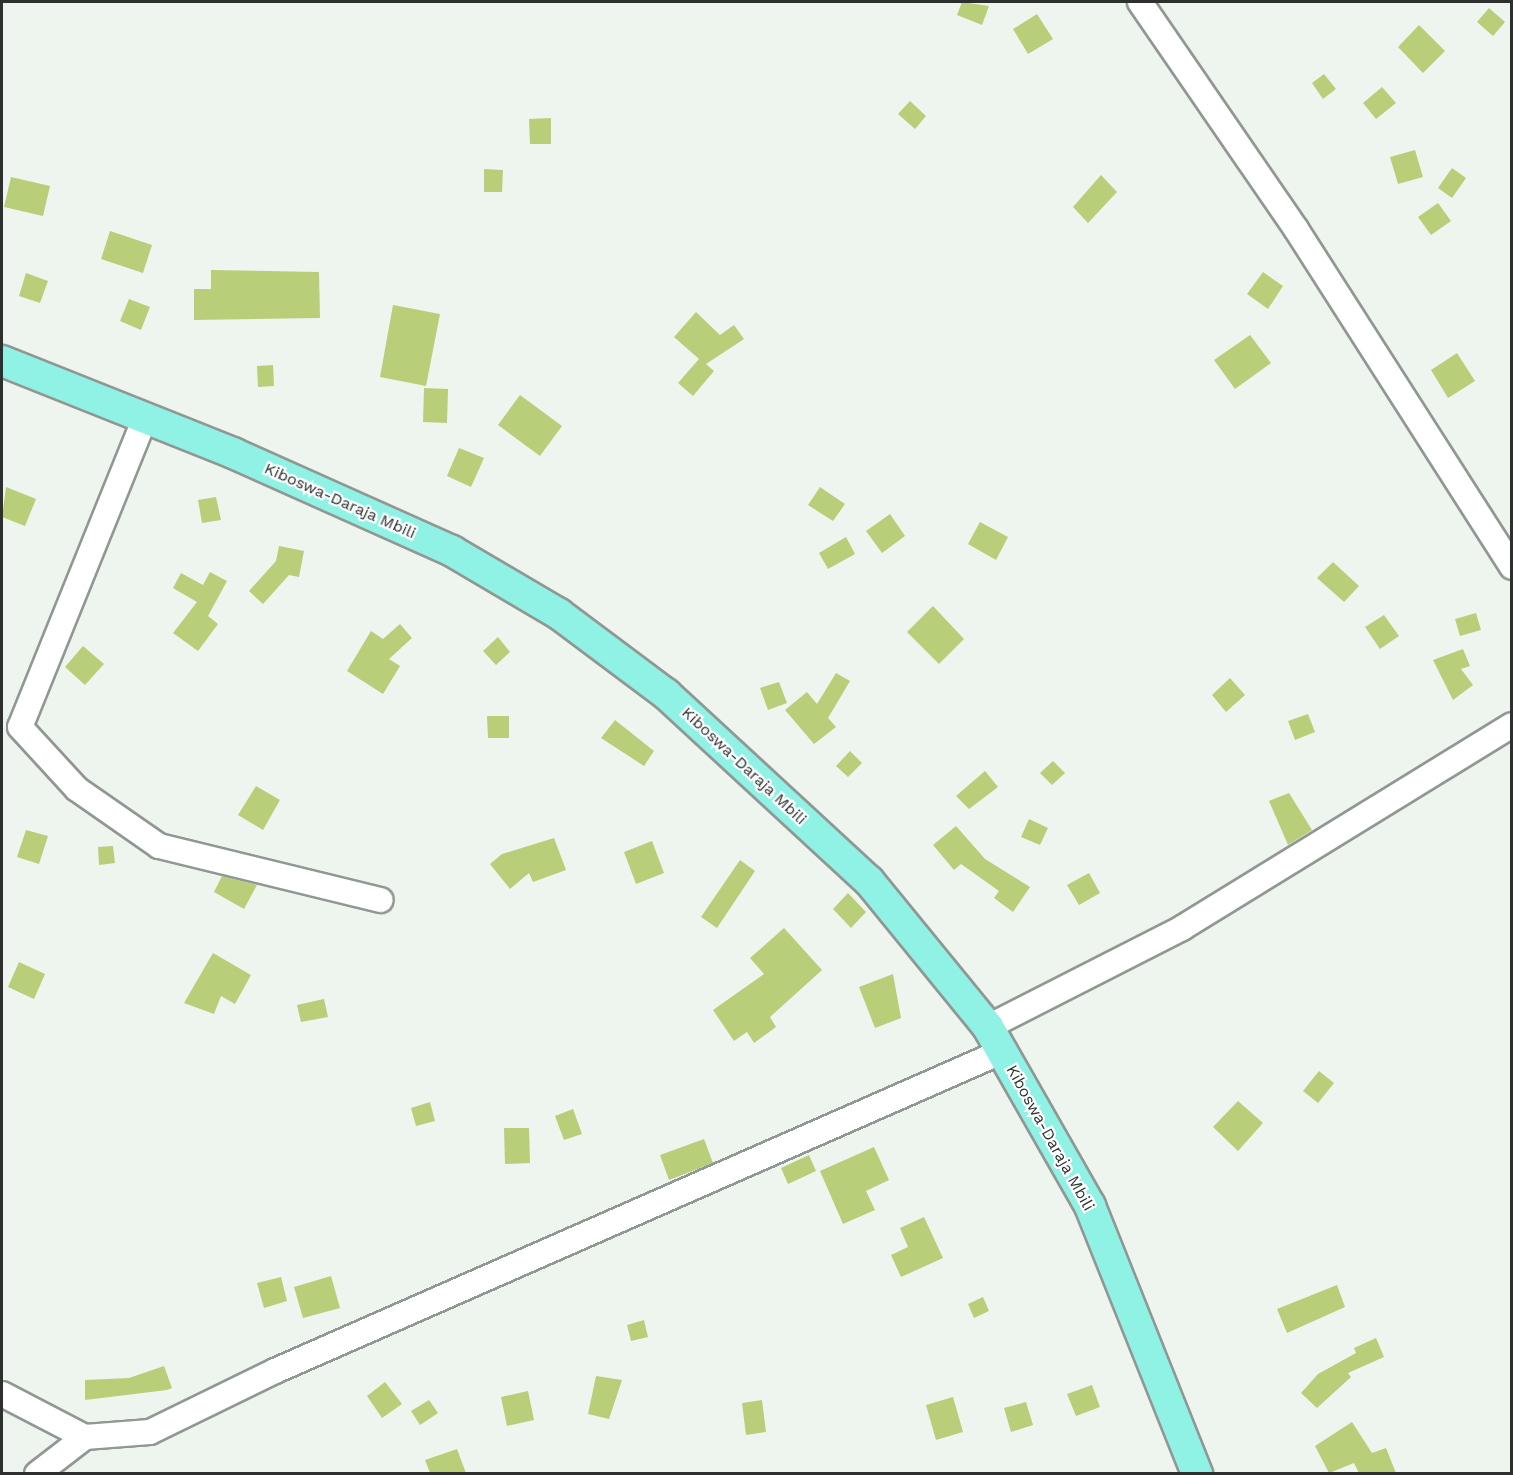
<!DOCTYPE html>
<html>
<head>
<meta charset="utf-8">
<style>
	body { margin:0 }
	#map { position:relative; width:1513px; height:1475px; overflow:hidden; background:#eef5ef; font-family:"Work Sans",sans-serif }
	div>[style] { position:absolute }
	.building>* { inset:0; background:#b9ce79 }
	.roads { filter:drop-shadow(2px 0 #919792) drop-shadow(-2px 0 #919792) drop-shadow(0 2px #919792) drop-shadow(0 -2px #919792) }
	.minor>* { height:24px; margin:-12px; padding:0 12px; transform-origin:12px; border-radius:12px; background:#fff }
	.major>* { height:30px; margin:-15px; padding:0 15px; transform-origin:15px; border-radius:15px; background:#8ff2e5 }
	span { translate:-50% -50%; white-space:nowrap; text-align:center; line-height:1.15; -webkit-text-stroke:4.5px #fff; paint-order:stroke }
	.street-label { font-size:16px; color:#2d302e }
	.frame { position:absolute; inset:0; border:3px solid #2d302e; pointer-events:none }
</style>
</head>
<body>
<div id="map">
	<div class="building">
		<div style="clip-path:polygon(962px 2px,989px 6px,982px 25px,957px 15px)"></div>
		<div style="clip-path:polygon(1489px 8px,1505px 22px,1493px 36px,1477px 22px)"></div>
		<div style="clip-path:polygon(1037px 14px,1053px 39px,1028px 54px,1013px 29px)"></div>
		<div style="clip-path:polygon(1419px 25px,1445px 51px,1423px 73px,1398px 47px)"></div>
		<div style="clip-path:polygon(1324px 74px,1336px 89px,1323px 99px,1312px 83px)"></div>
		<div style="clip-path:polygon(1382px 87px,1396px 103px,1376px 119px,1363px 103px)"></div>
		<div style="clip-path:polygon(910px 101px,926px 116px,915px 129px,898px 114px)"></div>
		<div style="clip-path:polygon(551px 118px,551px 144px,530px 144px,529px 119px)"></div>
		<div style="clip-path:polygon(1415px 150px,1423px 177px,1398px 184px,1390px 157px)"></div>
		<div style="clip-path:polygon(1452px 168px,1466px 178px,1452px 198px,1438px 188px)"></div>
		<div style="clip-path:polygon(484px 169px,503px 170px,502px 192px,484px 192px)"></div>
		<div style="clip-path:polygon(1101px 175px,1117px 192px,1088px 223px,1073px 207px)"></div>
		<div style="clip-path:polygon(11px 177px,50px 186px,43px 216px,4px 207px)"></div>
		<div style="clip-path:polygon(1438px 203px,1451px 221px,1431px 235px,1418px 217px)"></div>
		<div style="clip-path:polygon(110px 231px,152px 245px,143px 273px,101px 259px)"></div>
		<div style="clip-path:polygon(211px 270px,319px 272px,320px 318px,194px 320px,194px 289px,211px 289px)"></div>
		<div style="clip-path:polygon(1263px 272px,1283px 286px,1268px 309px,1247px 294px)"></div>
		<div style="clip-path:polygon(26px 273px,48px 281px,40px 303px,19px 296px)"></div>
		<div style="clip-path:polygon(129px 299px,150px 307px,141px 330px,120px 321px)"></div>
		<div style="clip-path:polygon(393px 305px,440px 314px,426px 386px,380px 377px)"></div>
		<div style="clip-path:polygon(696px 312px,720px 335px,734px 325px,744px 339px,706px 364px,714px 371px,693px 396px,678px 383px,699px 359px,674px 337px)"></div>
		<div style="clip-path:polygon(1250px 335px,1271px 363px,1235px 389px,1214px 360px)"></div>
		<div style="clip-path:polygon(1457px 353px,1475px 381px,1448px 398px,1431px 370px)"></div>
		<div style="clip-path:polygon(273px 365px,274px 386px,258px 387px,257px 366px)"></div>
		<div style="clip-path:polygon(424px 388px,448px 389px,447px 423px,423px 422px)"></div>
		<div style="clip-path:polygon(520px 395px,562px 426px,540px 456px,498px 425px)"></div>
		<div style="clip-path:polygon(459px 448px,484px 458px,471px 487px,447px 476px)"></div>
		<div style="clip-path:polygon(6px 487px,36px 499px,25px 526px,2px 517px)"></div>
		<div style="clip-path:polygon(820px 487px,845px 504px,833px 521px,808px 505px)"></div>
		<div style="clip-path:polygon(216px 497px,221px 520px,202px 523px,198px 500px)"></div>
		<div style="clip-path:polygon(890px 514px,905px 536px,882px 553px,866px 531px)"></div>
		<div style="clip-path:polygon(980px 522px,1008px 537px,996px 560px,968px 544px)"></div>
		<div style="clip-path:polygon(846px 537px,855px 554px,828px 569px,819px 553px)"></div>
		<div style="clip-path:polygon(279px 546px,304px 551px,299px 577px,289px 575px,263px 604px,249px 591px,276px 561px)"></div>
		<div style="clip-path:polygon(1333px 562px,1359px 586px,1344px 602px,1317px 578px)"></div>
		<div style="clip-path:polygon(210px 572px,227px 581px,208px 616px,218px 624px,198px 651px,173px 633px,197px 602px,173px 588px,181px 573px,203px 585px)"></div>
		<div style="clip-path:polygon(933px 606px,964px 639px,939px 664px,907px 632px)"></div>
		<div style="clip-path:polygon(1476px 613px,1481px 630px,1460px 636px,1455px 619px)"></div>
		<div style="clip-path:polygon(1384px 615px,1399px 636px,1380px 649px,1365px 627px)"></div>
		<div style="clip-path:polygon(400px 624px,412px 638px,389px 659px,400px 666px,383px 694px,347px 671px,371px 631px,383px 639px)"></div>
		<div style="clip-path:polygon(498px 637px,510px 652px,496px 665px,483px 651px)"></div>
		<div style="clip-path:polygon(83px 646px,104px 664px,85px 685px,65px 667px)"></div>
		<div style="clip-path:polygon(1463px 649px,1470px 666px,1461px 669px,1473px 685px,1453px 700px,1433px 660px)"></div>
		<div style="clip-path:polygon(836px 673px,850px 681px,828px 718px,836px 727px,814px 744px,785px 710px,807px 692px,817px 704px)"></div>
		<div style="clip-path:polygon(1230px 678px,1245px 695px,1226px 712px,1212px 695px)"></div>
		<div style="clip-path:polygon(779px 682px,787px 703px,768px 710px,760px 688px)"></div>
		<div style="clip-path:polygon(1308px 714px,1315px 732px,1295px 740px,1288px 721px)"></div>
		<div style="clip-path:polygon(487px 716px,509px 716px,509px 738px,488px 738px)"></div>
		<div style="clip-path:polygon(615px 720px,654px 751px,644px 766px,601px 738px)"></div>
		<div style="clip-path:polygon(850px 751px,862px 763px,848px 777px,836px 766px)"></div>
		<div style="clip-path:polygon(1053px 761px,1065px 773px,1052px 785px,1040px 773px)"></div>
		<div style="clip-path:polygon(985px 771px,998px 787px,969px 809px,956px 796px)"></div>
		<div style="clip-path:polygon(256px 786px,280px 800px,263px 830px,238px 815px)"></div>
		<div style="clip-path:polygon(1289px 793px,1312px 830px,1288px 845px,1269px 801px)"></div>
		<div style="clip-path:polygon(1029px 819px,1048px 828px,1040px 845px,1021px 837px)"></div>
		<div style="clip-path:polygon(956px 826px,985px 859px,1030px 887px,1013px 912px,994px 898px,999px 891px,961px 864px,954px 870px,933px 845px)"></div>
		<div style="clip-path:polygon(26px 830px,48px 836px,39px 864px,17px 857px)"></div>
		<div style="clip-path:polygon(554px 838px,566px 870px,533px 882px,529px 873px,510px 889px,490px 864px,502px 854px)"></div>
		<div style="clip-path:polygon(652px 841px,664px 873px,636px 884px,624px 852px)"></div>
		<div style="clip-path:polygon(113px 846px,115px 863px,99px 865px,98px 847px)"></div>
		<div style="clip-path:polygon(740px 860px,755px 871px,717px 928px,701px 917px)"></div>
		<div style="clip-path:polygon(1089px 873px,1100px 893px,1079px 905px,1067px 885px)"></div>
		<div style="clip-path:polygon(222px 876px,257px 885px,244px 909px,214px 892px)"></div>
		<div style="clip-path:polygon(848px 893px,866px 912px,851px 928px,833px 909px)"></div>
		<div style="clip-path:polygon(784px 928px,822px 970px,770px 1017px,776px 1027px,754px 1043px,747px 1032px,734px 1041px,713px 1010px,764px 974px,750px 958px)"></div>
		<div style="clip-path:polygon(213px 953px,251px 975px,235px 1004px,221px 996px,214px 1014px,184px 1003px)"></div>
		<div style="clip-path:polygon(19px 962px,45px 974px,34px 999px,8px 987px)"></div>
		<div style="clip-path:polygon(893px 974px,901px 1018px,875px 1028px,859px 987px)"></div>
		<div style="clip-path:polygon(324px 999px,328px 1017px,301px 1022px,297px 1005px)"></div>
		<div style="clip-path:polygon(1319px 1071px,1334px 1083px,1318px 1103px,1303px 1091px)"></div>
		<div style="clip-path:polygon(1238px 1101px,1263px 1123px,1238px 1151px,1213px 1127px)"></div>
		<div style="clip-path:polygon(430px 1102px,435px 1121px,416px 1126px,411px 1108px)"></div>
		<div style="clip-path:polygon(573px 1109px,582px 1134px,564px 1140px,555px 1116px)"></div>
		<div style="clip-path:polygon(504px 1128px,529px 1128px,530px 1163px,505px 1164px)"></div>
		<div style="clip-path:polygon(704px 1139px,713px 1163px,669px 1180px,660px 1155px)"></div>
		<div style="clip-path:polygon(874px 1147px,889px 1180px,866px 1191px,875px 1210px,843px 1224px,820px 1171px)"></div>
		<div style="clip-path:polygon(809px 1155px,816px 1171px,788px 1184px,781px 1168px)"></div>
		<div style="clip-path:polygon(924px 1217px,943px 1258px,901px 1277px,891px 1255px,908px 1247px,900px 1228px)"></div>
		<div style="clip-path:polygon(331px 1276px,340px 1308px,303px 1318px,294px 1287px)"></div>
		<div style="clip-path:polygon(281px 1277px,287px 1301px,264px 1308px,257px 1283px)"></div>
		<div style="clip-path:polygon(1337px 1285px,1345px 1307px,1287px 1333px,1277px 1309px)"></div>
		<div style="clip-path:polygon(983px 1297px,989px 1311px,974px 1318px,968px 1304px)"></div>
		<div style="clip-path:polygon(644px 1320px,648px 1337px,631px 1341px,627px 1325px)"></div>
		<div style="clip-path:polygon(1376px 1338px,1384px 1357px,1348px 1373px,1351px 1377px,1317px 1408px,1301px 1393px,1318px 1374px,1356px 1353px,1354px 1348px)"></div>
		<div style="clip-path:polygon(164px 1366px,172px 1388px,167px 1390px,85px 1400px,85px 1380px,129px 1378px)"></div>
		<div style="clip-path:polygon(596px 1376px,622px 1380px,609px 1419px,588px 1414px)"></div>
		<div style="clip-path:polygon(385px 1382px,402px 1404px,382px 1418px,367px 1396px)"></div>
		<div style="clip-path:polygon(1092px 1385px,1100px 1407px,1076px 1416px,1067px 1394px)"></div>
		<div style="clip-path:polygon(528px 1391px,534px 1420px,507px 1426px,501px 1397px)"></div>
		<div style="clip-path:polygon(953px 1397px,963px 1432px,936px 1440px,926px 1405px)"></div>
		<div style="clip-path:polygon(429px 1400px,438px 1413px,420px 1425px,411px 1411px)"></div>
		<div style="clip-path:polygon(762px 1400px,766px 1432px,746px 1435px,742px 1403px)"></div>
		<div style="clip-path:polygon(1026px 1402px,1033px 1425px,1011px 1432px,1004px 1408px)"></div>
		<div style="clip-path:polygon(1352px 1422px,1372px 1453px,1386px 1448px,1396px 1473px,1359px 1473px,1354px 1463px,1329px 1473px,1315px 1446px)"></div>
		<div style="clip-path:polygon(457px 1449px,466px 1473px,430px 1473px,425px 1460px)"></div>
	</div>
	<div class="roads">
		<div class="minor">
			<div style="left:1140px;top:2px;width:275px;rotate:55.5deg"></div>
			<div style="left:1296px;top:229px;width:401px;rotate:57.4deg"></div>
			<div style="left:145px;top:418px;width:333px;rotate:112deg"></div>
			<div style="left:20px;top:727px;width:84px;rotate:47.4deg"></div>
			<div style="left:77px;top:789px;width:100px;rotate:34.8deg"></div>
			<div style="left:159px;top:846px;width:228px;rotate:13.7deg"></div>
			<div style="left:988px;top:1027px;width:218px;rotate:-27deg"></div>
			<div style="left:1182px;top:928px;width:387px;rotate:-31.6deg"></div>
			<div style="left:2px;top:1394px;width:93px;rotate:27.4deg"></div>
			<div style="left:85px;top:1437px;width:65px;rotate:-4.4deg"></div>
			<div style="left:150px;top:1432px;width:139px;rotate:-26deg"></div>
			<div style="left:275px;top:1371px;width:793px;rotate:-23.72deg"></div>
			<div style="left:37px;top:1474px;width:61px;rotate:-37.6deg"></div>
		</div>
		<div class="major">
			<div style="left:2px;top:361px;width:249px;rotate:21.7deg"></div>
			<div style="left:233px;top:453px;width:240px;rotate:24.1deg"></div>
			<div style="left:452px;top:551px;width:124px;rotate:30.5deg"></div>
			<div style="left:559px;top:614px;width:134px;rotate:36.8deg"></div>
			<div style="left:666px;top:694px;width:276px;rotate:42.7deg"></div>
			<div style="left:869px;top:881px;width:188px;rotate:50.8deg"></div>
			<div style="left:988px;top:1027px;width:206px;rotate:60.3deg"></div>
			<div style="left:1090px;top:1206px;width:289px;rotate:68.2deg"></div>
		</div>
	</div>
	<div class="street-label">
		<span style="left:340px;top:501px;rotate:24deg">Kiboswa-Daraja Mbili</span>
		<span style="left:744px;top:766px;rotate:43deg">Kiboswa-Daraja Mbili</span>
		<span style="left:1050px;top:1138px;rotate:61deg">Kiboswa-Daraja Mbili</span>
	</div>
	<div class="frame"></div>
</div>
</body>
</html>
